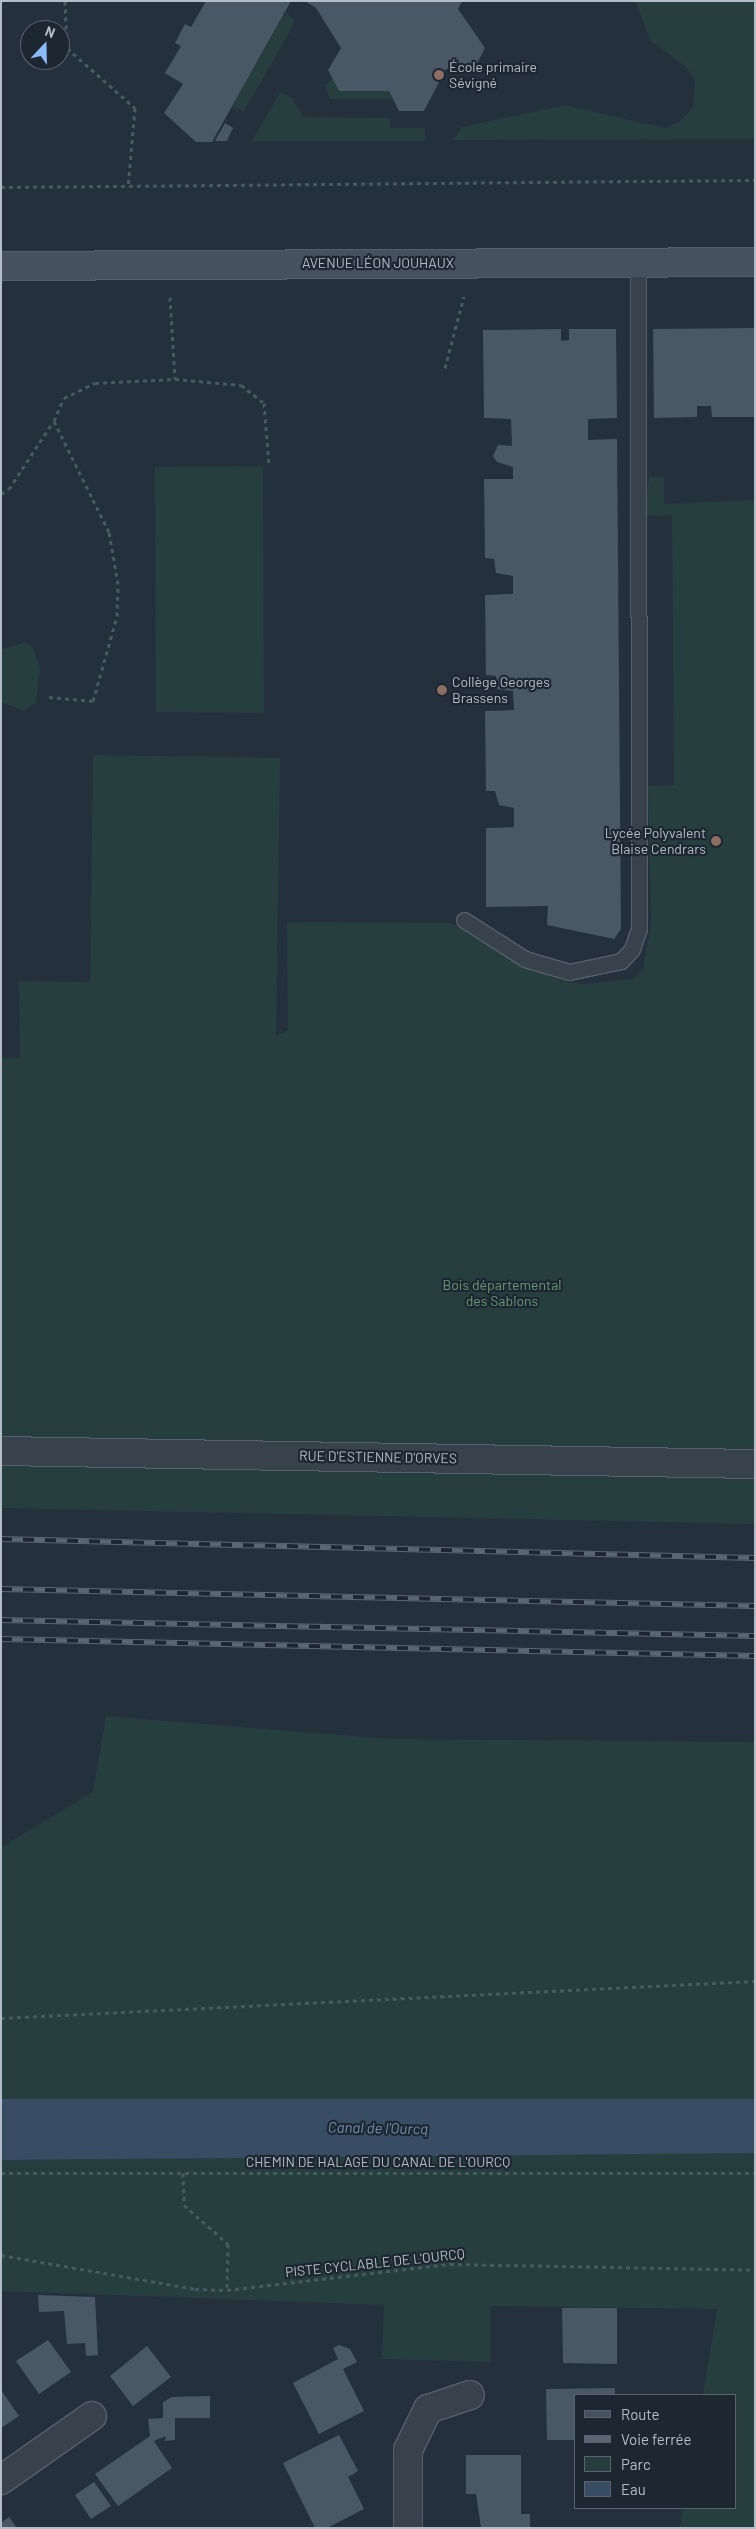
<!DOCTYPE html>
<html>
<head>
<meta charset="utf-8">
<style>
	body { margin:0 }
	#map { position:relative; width:756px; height:2529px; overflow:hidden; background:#24303c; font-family:Barlow,sans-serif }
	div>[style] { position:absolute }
	.green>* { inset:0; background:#273e3f }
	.water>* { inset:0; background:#384d63 }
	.building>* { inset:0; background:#4a5765 }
	.path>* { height:3px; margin-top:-1.5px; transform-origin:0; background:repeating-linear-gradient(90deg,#465b5d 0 4px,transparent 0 8px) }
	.roads { filter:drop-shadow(1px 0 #56606b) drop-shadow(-1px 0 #56606b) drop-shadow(0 1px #56606b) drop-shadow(0 -1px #56606b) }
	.lane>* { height:15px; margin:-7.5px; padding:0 7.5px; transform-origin:7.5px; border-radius:7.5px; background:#38424d }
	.street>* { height:28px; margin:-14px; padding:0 14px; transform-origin:14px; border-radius:14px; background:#38424d }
	.secondary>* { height:28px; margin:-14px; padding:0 14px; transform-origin:14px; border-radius:14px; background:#465160 }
	.rail>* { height:5.5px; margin-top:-2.75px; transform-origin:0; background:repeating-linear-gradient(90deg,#1d2732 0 11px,#5a6674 0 22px); box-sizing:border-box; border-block:1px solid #5a6674 }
	.dots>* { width:14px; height:14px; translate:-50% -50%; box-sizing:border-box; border:2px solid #1d2732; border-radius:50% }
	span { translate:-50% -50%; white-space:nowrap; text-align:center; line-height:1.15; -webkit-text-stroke:4.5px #1d2732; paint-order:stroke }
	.poi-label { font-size:14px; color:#b3bdc8 }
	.left { translate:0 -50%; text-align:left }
	.right { translate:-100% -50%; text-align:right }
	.street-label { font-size:14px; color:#b3bdc8 }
	.park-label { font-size:14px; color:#6b9972 }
	.water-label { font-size:15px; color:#748fab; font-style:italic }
	.frame { position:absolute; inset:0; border:2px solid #b3bdc8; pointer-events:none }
	.legend { position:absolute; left:574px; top:2394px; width:162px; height:115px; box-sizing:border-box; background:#1d2732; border:1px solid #59636e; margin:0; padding:6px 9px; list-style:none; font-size:15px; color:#b3bdc8 }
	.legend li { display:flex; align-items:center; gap:10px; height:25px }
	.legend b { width:25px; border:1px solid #59636e }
	.north { position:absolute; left:20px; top:20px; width:50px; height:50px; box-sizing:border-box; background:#1d2732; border:1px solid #59636e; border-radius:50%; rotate:21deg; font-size:14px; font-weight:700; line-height:20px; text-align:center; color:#b3bdc8 }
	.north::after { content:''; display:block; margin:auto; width:18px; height:22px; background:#8abbf6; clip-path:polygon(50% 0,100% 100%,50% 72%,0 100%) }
</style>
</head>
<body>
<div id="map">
	<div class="green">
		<div style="clip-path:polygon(635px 1px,755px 1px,755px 139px,453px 140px,462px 127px,565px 105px,665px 128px,679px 122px,693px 107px,695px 81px,687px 68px,651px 41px)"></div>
		<div style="clip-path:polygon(286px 11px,293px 19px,293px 26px,244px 111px,232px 107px)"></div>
		<div style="clip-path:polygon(332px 78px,340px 91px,389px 91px,393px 99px,330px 99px,325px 86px)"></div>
		<div style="clip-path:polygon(280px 92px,292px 98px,303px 117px,390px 118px,390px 128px,425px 128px,425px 141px,252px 141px)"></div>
		<div style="clip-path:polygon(263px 466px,264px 713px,156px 712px,155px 467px)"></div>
		<div style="clip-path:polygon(649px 477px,664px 477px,664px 504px,755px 500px,755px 1524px,1px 1508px,1px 1058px,20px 1058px,19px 981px,90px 982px,93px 755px,280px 758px,276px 1036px,288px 1030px,287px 922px,451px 923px,502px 955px,561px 981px,584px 984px,634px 979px,643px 968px,651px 925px,648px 786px,674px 785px,672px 515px,645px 516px)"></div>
		<div style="clip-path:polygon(25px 642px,33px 647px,40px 669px,36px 702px,25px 711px,1px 702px,1px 650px)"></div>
		<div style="clip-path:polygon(106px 1716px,390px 1739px,755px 1742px,755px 2099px,1px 2099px,1px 1847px,93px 1792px)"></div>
		<div style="clip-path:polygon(613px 2153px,755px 2153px,755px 2528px,680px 2528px,683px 2508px,735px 2508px,735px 2395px,703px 2395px,717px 2309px,491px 2306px,490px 2362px,382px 2359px,384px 2305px,1px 2291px,1px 2160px)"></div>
	</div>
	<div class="water">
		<div style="clip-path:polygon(1px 2099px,755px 2099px,755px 2153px,1px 2160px)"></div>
	</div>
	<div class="building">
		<div style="clip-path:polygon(206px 1px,291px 1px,212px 142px,196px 142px,164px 113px,183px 84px,165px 73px,181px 46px,175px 43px,185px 24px,191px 27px)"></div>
		<div style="clip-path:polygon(305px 1px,462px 1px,458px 9px,485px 48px,473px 71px,446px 69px,424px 111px,399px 111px,389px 91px,339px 91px,328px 70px,341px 48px,316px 8px)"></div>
		<div style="clip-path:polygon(225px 123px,233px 128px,227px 141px,215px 141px)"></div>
		<div style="clip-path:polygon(755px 328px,755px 417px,712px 417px,711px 406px,697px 406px,697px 417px,654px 418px,653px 329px)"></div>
		<div style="clip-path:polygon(561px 329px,561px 341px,569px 340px,569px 329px,616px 329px,617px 418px,588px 419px,588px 440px,617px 439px,621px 929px,614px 939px,547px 925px,548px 906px,486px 907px,486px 828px,514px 827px,514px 808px,499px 805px,495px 791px,486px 791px,485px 711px,514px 710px,513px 691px,497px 689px,496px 676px,486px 675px,485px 595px,513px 594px,513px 576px,496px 573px,494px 559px,485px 558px,484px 479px,513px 479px,513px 467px,497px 462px,493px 456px,498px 445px,512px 446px,511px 419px,484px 418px,483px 330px)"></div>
		<div style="clip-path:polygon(38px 2295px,95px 2297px,98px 2355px,86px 2356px,85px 2343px,67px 2344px,64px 2311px,39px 2312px)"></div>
		<div style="clip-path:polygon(562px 2308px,617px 2308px,617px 2364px,563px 2363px)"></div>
		<div style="clip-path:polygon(48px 2340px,71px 2372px,39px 2394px,16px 2361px)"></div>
		<div style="clip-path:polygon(339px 2345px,350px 2349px,357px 2362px,343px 2369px,364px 2411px,319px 2434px,293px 2383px,338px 2359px,333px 2348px)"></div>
		<div style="clip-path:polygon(147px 2346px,171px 2377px,133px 2406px,110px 2376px)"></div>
		<div style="clip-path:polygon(615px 2388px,615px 2395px,575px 2395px,575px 2440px,547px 2440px,546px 2389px)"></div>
		<div style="clip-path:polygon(1px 2390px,19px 2416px,1px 2428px)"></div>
		<div style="clip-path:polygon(210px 2396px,210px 2418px,175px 2418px,175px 2440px,165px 2441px,166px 2436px,154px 2441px,172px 2468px,118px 2506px,95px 2474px,150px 2436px,148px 2419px,163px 2418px,163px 2402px,172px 2397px)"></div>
		<div style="clip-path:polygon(339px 2435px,358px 2471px,348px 2477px,364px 2509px,327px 2528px,315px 2528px,283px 2463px)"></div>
		<div style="clip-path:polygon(466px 2455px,521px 2455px,521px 2514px,530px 2514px,530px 2528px,481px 2528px,476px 2494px,466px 2494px)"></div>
		<div style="clip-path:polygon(94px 2482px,111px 2506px,91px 2519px,75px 2495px)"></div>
		<div style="clip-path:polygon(9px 2517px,17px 2528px,1px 2528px,1px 2523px)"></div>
	</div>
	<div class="path">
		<div style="left:65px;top:1px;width:47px;rotate:87.6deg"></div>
		<div style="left:67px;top:48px;width:91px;rotate:41.4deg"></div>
		<div style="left:135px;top:108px;width:80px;rotate:95deg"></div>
		<div style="left:1px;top:187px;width:754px;rotate:-0.53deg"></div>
		<div style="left:170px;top:297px;width:82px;rotate:86.5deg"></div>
		<div style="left:445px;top:368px;width:74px;rotate:-75.2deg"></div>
		<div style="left:1px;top:494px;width:9px;rotate:-32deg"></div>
		<div style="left:9px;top:489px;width:80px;rotate:-56.7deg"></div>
		<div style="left:49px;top:697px;width:44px;rotate:5.2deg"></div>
		<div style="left:93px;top:701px;width:88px;rotate:-74.2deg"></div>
		<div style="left:117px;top:616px;width:32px;rotate:-88deg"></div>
		<div style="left:118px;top:584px;width:53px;rotate:-99.8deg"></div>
		<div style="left:109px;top:532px;width:124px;rotate:-116.4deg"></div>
		<div style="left:54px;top:421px;width:25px;rotate:-67deg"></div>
		<div style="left:64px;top:398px;width:34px;rotate:-26deg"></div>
		<div style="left:95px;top:383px;width:80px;rotate:-2.9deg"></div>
		<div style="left:175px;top:379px;width:66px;rotate:5.2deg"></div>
		<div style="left:241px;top:385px;width:29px;rotate:38deg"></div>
		<div style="left:264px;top:403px;width:62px;rotate:85.4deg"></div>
		<div style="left:1px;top:2018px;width:755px;rotate:-2.81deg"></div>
		<div style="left:1px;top:2173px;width:754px"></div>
		<div style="left:183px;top:2173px;width:32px;rotate:88deg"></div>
		<div style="left:184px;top:2205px;width:59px;rotate:41.6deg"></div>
		<div style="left:228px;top:2244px;width:46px;rotate:91.2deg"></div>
		<div style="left:1px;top:2255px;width:197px;rotate:9.9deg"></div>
		<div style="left:195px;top:2289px;width:32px;rotate:2deg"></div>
		<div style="left:227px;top:2290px;width:225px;rotate:-6.7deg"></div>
		<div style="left:450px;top:2264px;width:305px;rotate:1.1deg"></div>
	</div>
	<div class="roads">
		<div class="lane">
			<div style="left:464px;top:920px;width:72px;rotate:32.6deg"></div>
			<div style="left:525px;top:959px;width:46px;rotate:16.5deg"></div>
			<div style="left:569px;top:972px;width:53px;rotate:-11.9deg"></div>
			<div style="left:621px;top:961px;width:16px;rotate:-47deg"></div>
			<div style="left:632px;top:949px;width:21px;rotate:-71deg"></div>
			<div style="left:639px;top:929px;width:667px;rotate:-90.09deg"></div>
		</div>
		<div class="street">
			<div style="left:1px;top:1451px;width:754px;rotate:0.99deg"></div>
			<div style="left:1px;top:2480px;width:111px;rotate:-35.1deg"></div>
			<div style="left:408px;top:2528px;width:78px;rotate:-90deg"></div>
			<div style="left:408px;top:2450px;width:46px;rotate:-64deg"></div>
			<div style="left:428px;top:2409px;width:44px;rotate:-18.4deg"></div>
		</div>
		<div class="secondary">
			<div style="left:1px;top:266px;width:754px;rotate:-0.3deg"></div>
		</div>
	</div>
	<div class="rail">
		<div style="left:1px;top:1539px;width:754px;rotate:1.44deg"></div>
		<div style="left:1px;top:1589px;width:754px;rotate:1.29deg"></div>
		<div style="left:1px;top:1620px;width:754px;rotate:1.22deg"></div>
		<div style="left:1px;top:1639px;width:754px;rotate:1.29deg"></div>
	</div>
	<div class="dots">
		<div style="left:439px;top:75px;background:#8d6e63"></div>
		<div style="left:442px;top:690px;background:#8d6e63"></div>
		<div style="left:716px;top:841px;background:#8d6e63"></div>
	</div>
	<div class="poi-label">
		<span class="left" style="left:449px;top:75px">École primaire<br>Sévigné</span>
		<span class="left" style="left:452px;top:690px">Collège Georges<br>Brassens</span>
		<span class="right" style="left:706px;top:841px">Lycée Polyvalent<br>Blaise Cendrars</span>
	</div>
	<div class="street-label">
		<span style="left:378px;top:263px">AVENUE LÉON JOUHAUX</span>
		<span style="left:378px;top:1457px;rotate:1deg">RUE D'ESTIENNE D'ORVES</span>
		<span style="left:378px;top:2162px">CHEMIN DE HALAGE DU CANAL DE L'OURCQ</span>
		<span style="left:375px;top:2263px;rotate:-6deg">PISTE CYCLABLE DE L'OURCQ</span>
	</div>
	<div class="park-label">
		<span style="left:502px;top:1293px">Bois départemental<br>des Sablons</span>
	</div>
	<div class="water-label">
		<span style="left:378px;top:2128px;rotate:1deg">Canal de l'Ourcq</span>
	</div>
	<div class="frame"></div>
	<ul class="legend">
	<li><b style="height:6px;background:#465160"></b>Route</li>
	<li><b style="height:6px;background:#5a6674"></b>Voie ferrée</li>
	<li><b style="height:14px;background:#273e3f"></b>Parc</li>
	<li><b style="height:14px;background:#384d63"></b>Eau</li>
	</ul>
	<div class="north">N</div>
</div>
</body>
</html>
